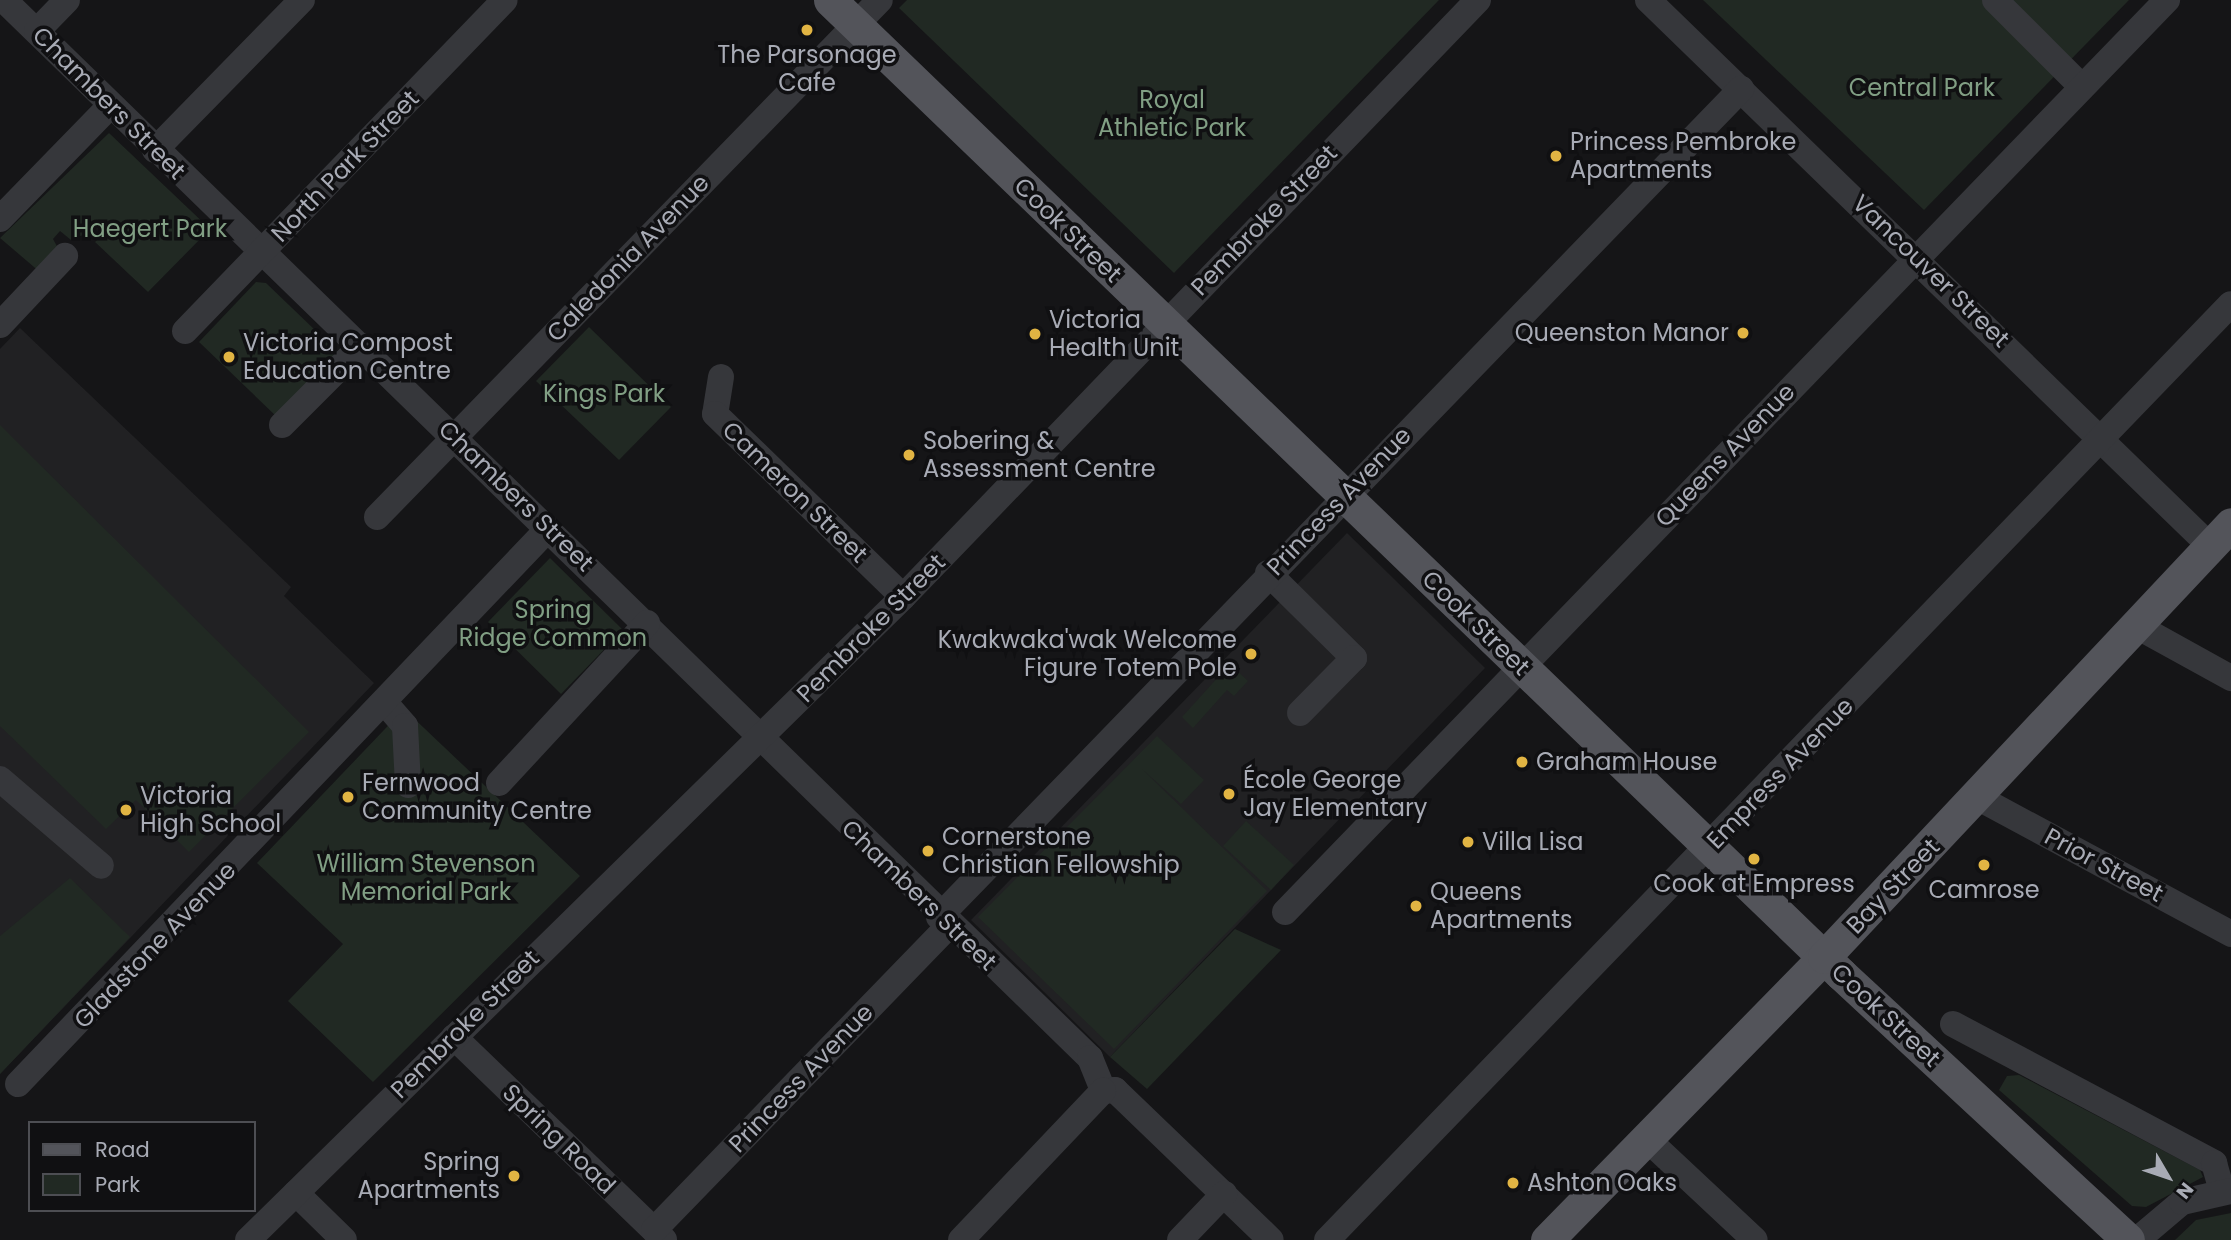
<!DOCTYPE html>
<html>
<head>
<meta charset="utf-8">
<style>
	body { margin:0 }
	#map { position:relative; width:2231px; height:1240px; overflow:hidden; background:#151517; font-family:Poppins,sans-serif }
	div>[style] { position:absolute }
	.built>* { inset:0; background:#212123 }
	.green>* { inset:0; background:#212923 }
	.minor>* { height:26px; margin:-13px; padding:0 13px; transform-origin:13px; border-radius:13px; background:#36373b }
	.major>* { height:33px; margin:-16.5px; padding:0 16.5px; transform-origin:16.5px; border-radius:16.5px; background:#53545a }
	.dots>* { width:19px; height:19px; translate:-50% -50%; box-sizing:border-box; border:4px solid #101012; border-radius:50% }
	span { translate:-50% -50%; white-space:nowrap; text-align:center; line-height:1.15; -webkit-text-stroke:7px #101012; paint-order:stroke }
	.poi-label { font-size:24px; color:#a8abb5 }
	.left { translate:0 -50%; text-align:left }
	.right { translate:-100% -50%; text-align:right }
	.park-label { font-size:24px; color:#819f84 }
	.street-label { font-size:24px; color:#a8abb5 }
	.legend { position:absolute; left:28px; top:1121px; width:228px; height:91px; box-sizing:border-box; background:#101012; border:2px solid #4d4e53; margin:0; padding:9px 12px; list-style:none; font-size:21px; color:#a8abb5 }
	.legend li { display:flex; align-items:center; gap:14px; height:35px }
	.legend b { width:35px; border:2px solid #4d4e53 }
	.north { position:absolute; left:2133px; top:1142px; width:70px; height:70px; -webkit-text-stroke:5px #101012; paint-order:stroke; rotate:129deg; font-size:19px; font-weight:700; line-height:28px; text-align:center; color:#a8abb5 }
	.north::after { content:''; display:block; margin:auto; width:24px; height:32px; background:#a8abb5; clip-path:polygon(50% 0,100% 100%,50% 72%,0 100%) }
</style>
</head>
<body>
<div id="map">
	<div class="built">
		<div style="clip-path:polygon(20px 328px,291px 587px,284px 596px,374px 683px,0 1074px,0 349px)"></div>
		<div style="clip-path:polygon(1347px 533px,1485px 668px,1110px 1057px,971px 920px)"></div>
	</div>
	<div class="green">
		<div style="clip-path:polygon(907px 0,1439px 0,1174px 273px,899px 8px)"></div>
		<div style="clip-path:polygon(1703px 0,2129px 0,1924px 210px)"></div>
		<div style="clip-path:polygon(109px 133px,210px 229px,148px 292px,95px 242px,107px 231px,102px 227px,71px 240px,60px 231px,53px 239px,58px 248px,41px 273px,0 238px)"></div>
		<div style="clip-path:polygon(256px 282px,266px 283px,340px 354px,278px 418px,199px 342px)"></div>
		<div style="clip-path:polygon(589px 327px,671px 407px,619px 460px,536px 381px)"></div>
		<div style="clip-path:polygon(0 425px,309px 732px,189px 852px,136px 800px,106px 829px,0 726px)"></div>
		<div style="clip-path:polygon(550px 558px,623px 630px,561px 694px,488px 622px)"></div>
		<div style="clip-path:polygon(1230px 664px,1248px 681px,1234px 696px,1227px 690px,1193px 728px,1182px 717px)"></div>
		<div style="clip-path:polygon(404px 709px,580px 876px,373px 1082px,288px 1001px,343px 944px,257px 863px)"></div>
		<div style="clip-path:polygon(1157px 736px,1204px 780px,1181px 804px,1142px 769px,1267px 891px,1114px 1049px,978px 917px)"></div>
		<div style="clip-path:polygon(1246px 821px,1294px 865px,1271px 890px,1223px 846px)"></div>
		<div style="clip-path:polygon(70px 878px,130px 937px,0 1074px,0 936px)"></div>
		<div style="clip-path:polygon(1235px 929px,1281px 950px,1147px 1089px,1110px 1057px)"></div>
		<div style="clip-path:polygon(2019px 1075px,2200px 1170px,2203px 1177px,2146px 1207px,2132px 1206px,1999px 1090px,2007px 1076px)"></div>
		<div style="clip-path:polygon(2231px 1213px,2231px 1240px,2175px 1240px,2196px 1220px)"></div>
	</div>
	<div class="minor">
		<div style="left:4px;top:0;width:1516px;rotate:44.25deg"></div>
		<div style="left:1090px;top:1058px;width:35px;rotate:68deg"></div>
		<div style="left:1648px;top:0;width:784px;rotate:44.17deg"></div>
		<div style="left:1995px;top:0;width:123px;rotate:45deg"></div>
		<div style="left:37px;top:31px;width:43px;rotate:-45.9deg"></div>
		<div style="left:155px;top:150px;width:210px;rotate:-45.6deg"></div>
		<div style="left:0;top:219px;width:159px;rotate:-45.8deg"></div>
		<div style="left:0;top:325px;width:95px;rotate:-46.7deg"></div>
		<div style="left:185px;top:331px;width:460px;rotate:-46deg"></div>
		<div style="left:721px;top:377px;width:37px;rotate:99deg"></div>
		<div style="left:715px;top:414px;width:262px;rotate:44.2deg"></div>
		<div style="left:282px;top:425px;width:112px;rotate:-45deg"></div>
		<div style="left:377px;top:517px;width:721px;rotate:-45.79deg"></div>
		<div style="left:1268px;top:573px;width:121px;rotate:44.7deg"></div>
		<div style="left:1354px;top:658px;width:77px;rotate:134.5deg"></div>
		<div style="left:2135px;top:625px;width:110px;rotate:28.9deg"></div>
		<div style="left:386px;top:704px;width:29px;rotate:49deg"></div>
		<div style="left:405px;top:726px;width:59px;rotate:87.1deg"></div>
		<div style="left:0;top:779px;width:133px;rotate:40.7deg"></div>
		<div style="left:499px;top:783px;width:218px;rotate:-47.2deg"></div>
		<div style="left:1977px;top:797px;width:289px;rotate:28.3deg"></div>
		<div style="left:1285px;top:912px;width:1269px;rotate:-45.96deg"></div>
		<div style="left:939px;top:917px;width:1153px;rotate:-45.91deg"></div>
		<div style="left:1953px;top:1024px;width:296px;rotate:28deg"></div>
		<div style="left:2214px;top:1163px;width:29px;rotate:74deg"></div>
		<div style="left:454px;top:1037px;width:292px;rotate:44deg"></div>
		<div style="left:18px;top:1084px;width:767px;rotate:-46.32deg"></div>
		<div style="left:1103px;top:1091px;width:12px;rotate:-5deg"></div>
		<div style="left:1115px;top:1090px;width:216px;rotate:43.9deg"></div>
		<div style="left:1648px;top:1140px;width:146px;rotate:43.1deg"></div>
		<div style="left:296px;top:1193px;width:67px;rotate:44.4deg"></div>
		<div style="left:654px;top:1230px;width:424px;rotate:-45.9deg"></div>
		<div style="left:248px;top:1240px;width:918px;rotate:-44.47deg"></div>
		<div style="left:903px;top:597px;width:829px;rotate:-46.08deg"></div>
		<div style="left:961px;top:1240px;width:206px;rotate:-46.4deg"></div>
		<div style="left:1180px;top:1240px;width:64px;rotate:-46.3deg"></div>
		<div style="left:1327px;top:1240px;width:1301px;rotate:-46deg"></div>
		<div style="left:2137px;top:1240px;width:59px;rotate:-40.2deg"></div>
		<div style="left:2182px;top:1202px;width:50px;rotate:-12.7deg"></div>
	</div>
	<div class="major">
		<div style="left:830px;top:0;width:1404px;rotate:43.93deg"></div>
		<div style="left:1841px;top:974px;width:391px;rotate:42.8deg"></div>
		<div style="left:1547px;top:1240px;width:396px;rotate:-45.6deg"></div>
		<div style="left:1824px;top:957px;width:594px;rotate:-46.77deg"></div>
	</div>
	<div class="dots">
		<div style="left:807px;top:30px;background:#e1b443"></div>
		<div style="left:1556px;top:156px;background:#e1b443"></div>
		<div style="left:1743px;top:333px;background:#e1b443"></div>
		<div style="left:1035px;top:334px;background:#e1b443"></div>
		<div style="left:229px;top:357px;background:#e1b443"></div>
		<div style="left:909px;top:455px;background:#e1b443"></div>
		<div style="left:1251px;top:654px;background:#e1b443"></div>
		<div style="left:1522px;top:762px;background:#e1b443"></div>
		<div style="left:1229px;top:794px;background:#e1b443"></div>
		<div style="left:348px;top:797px;background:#e1b443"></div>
		<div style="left:126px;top:810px;background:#e1b443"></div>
		<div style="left:1468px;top:842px;background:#e1b443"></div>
		<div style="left:928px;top:851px;background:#e1b443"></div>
		<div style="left:1754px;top:859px;background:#e1b443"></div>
		<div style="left:1984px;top:865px;background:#e1b443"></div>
		<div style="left:1416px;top:906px;background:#e1b443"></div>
		<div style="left:514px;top:1176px;background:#e1b443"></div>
		<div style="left:1513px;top:1183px;background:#e1b443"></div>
	</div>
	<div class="poi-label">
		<span style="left:807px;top:69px">The Parsonage<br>Cafe</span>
		<span class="left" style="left:1570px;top:156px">Princess Pembroke<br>Apartments</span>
		<span class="left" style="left:1049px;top:334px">Victoria<br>Health Unit</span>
		<span class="right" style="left:1729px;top:333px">Queenston Manor</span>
		<span class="left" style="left:243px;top:357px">Victoria Compost<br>Education Centre</span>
		<span class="left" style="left:923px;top:455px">Sobering &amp;<br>Assessment Centre</span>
		<span class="right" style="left:1237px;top:654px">Kwakwaka'wak Welcome<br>Figure Totem Pole</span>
		<span class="left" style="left:1536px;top:762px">Graham House</span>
		<span class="left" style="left:1243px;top:794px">École George<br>Jay Elementary</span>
		<span class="left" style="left:362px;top:797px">Fernwood<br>Community Centre</span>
		<span class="left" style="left:140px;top:810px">Victoria<br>High School</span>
		<span class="left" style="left:942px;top:851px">Cornerstone<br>Christian Fellowship</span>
		<span class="left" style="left:1482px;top:842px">Villa Lisa</span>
		<span style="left:1754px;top:884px">Cook at Empress</span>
		<span style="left:1984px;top:890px">Camrose</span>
		<span class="left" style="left:1430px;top:906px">Queens<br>Apartments</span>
		<span class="right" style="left:500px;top:1176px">Spring<br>Apartments</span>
		<span class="left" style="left:1527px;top:1183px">Ashton Oaks</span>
	</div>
	<div class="park-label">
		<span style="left:1922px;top:88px">Central Park</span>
		<span style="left:1172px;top:114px">Royal<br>Athletic Park</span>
		<span style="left:150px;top:229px">Haegert Park</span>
		<span style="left:604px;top:394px">Kings Park</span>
		<span style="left:553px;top:624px">Spring<br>Ridge Common</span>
		<span style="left:426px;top:878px">William Stevenson<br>Memorial Park</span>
	</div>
	<div class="street-label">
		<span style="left:109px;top:103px;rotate:45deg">Chambers Street</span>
		<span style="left:345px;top:166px;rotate:-46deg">North Park Street</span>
		<span style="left:1264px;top:220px;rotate:-46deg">Pembroke Street</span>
		<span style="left:1068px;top:230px;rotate:44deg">Cook Street</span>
		<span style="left:628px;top:258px;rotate:-46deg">Caledonia Avenue</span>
		<span style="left:1931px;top:271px;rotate:44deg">Vancouver Street</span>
		<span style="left:1725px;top:455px;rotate:-46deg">Queens Avenue</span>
		<span style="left:795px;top:492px;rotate:44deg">Cameron Street</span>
		<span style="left:516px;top:496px;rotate:44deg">Chambers Street</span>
		<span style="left:1339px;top:501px;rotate:-46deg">Princess Avenue</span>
		<span style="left:1476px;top:623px;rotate:44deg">Cook Street</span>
		<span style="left:871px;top:628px;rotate:-45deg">Pembroke Street</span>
		<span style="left:1780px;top:773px;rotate:-46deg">Empress Avenue</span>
		<span style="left:2104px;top:865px;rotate:28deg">Prior Street</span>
		<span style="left:1893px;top:886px;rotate:-46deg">Bay Street</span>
		<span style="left:919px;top:895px;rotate:44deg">Chambers Street</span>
		<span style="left:155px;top:945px;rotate:-46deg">Gladstone Avenue</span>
		<span style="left:1886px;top:1015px;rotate:43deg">Cook Street</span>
		<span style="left:465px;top:1024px;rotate:-45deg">Pembroke Street</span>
		<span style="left:801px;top:1078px;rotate:-46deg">Princess Avenue</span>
		<span style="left:559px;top:1139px;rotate:44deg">Spring Road</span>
	</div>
	<ul class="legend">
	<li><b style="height:9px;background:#53545a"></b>Road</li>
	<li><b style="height:19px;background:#212923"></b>Park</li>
	</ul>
	<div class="north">N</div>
</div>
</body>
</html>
